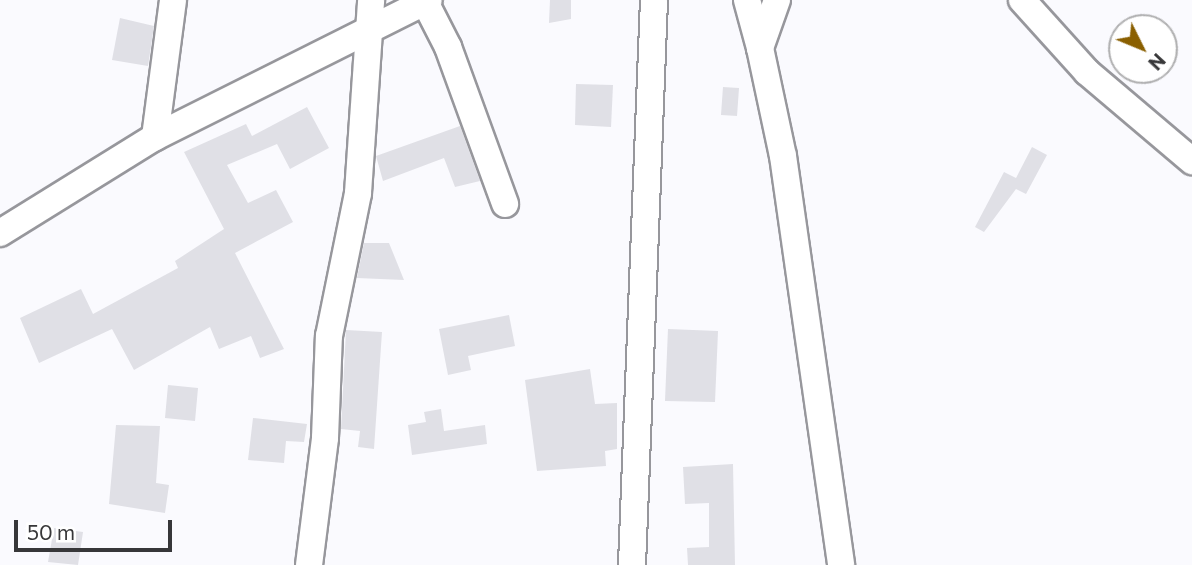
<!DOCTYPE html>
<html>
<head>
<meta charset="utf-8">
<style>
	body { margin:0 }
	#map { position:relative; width:1192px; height:565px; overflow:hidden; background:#fafafe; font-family:Commissioner,sans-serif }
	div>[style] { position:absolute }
	.building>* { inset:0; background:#e0e0e6 }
	.roads { filter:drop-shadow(2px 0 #97979c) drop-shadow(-2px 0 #97979c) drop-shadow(0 2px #97979c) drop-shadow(0 -2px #97979c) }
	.minor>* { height:26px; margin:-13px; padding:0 13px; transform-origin:13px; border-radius:13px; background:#fff }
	span { translate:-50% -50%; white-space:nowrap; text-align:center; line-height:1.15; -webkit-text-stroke:5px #fff; paint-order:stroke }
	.north { position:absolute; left:1108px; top:14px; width:70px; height:70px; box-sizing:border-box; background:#fff; border:2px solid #afafb0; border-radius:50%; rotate:133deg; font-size:19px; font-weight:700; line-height:28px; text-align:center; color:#373739 }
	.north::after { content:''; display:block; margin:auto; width:24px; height:32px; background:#8a5f00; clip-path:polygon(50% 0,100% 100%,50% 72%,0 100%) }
	.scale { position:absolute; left:14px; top:520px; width:158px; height:32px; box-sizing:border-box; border:4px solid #373739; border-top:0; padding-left:9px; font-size:21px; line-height:24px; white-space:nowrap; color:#373739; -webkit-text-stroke:5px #fff; paint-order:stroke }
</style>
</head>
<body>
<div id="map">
	<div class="building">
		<div style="clip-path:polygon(550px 0,571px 0,571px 19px,549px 23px)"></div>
		<div style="clip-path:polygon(120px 18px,154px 26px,148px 66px,112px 60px)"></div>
		<div style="clip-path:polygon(576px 84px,613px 85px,611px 127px,575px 125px)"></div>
		<div style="clip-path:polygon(723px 87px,739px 88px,737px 116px,721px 115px)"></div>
		<div style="clip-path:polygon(307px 107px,329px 148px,290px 169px,277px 144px,227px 165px,248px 203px,276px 190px,293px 222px,235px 253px,284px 349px,260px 358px,251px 336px,219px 349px,210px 327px,134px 370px,112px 329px,39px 363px,20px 318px,81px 289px,93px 314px,178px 268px,175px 261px,224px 229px,184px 152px,246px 124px,252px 136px)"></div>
		<div style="clip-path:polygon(460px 126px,480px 181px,455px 187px,444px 158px,383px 181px,376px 156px)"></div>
		<div style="clip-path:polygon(1032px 147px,1047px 155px,1026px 194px,1016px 189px,984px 232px,975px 227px,1004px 172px,1016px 178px)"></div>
		<div style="clip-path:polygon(364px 243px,389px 243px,404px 280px,357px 278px)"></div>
		<div style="clip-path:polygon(509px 315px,515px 346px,468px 356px,471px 370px,448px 375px,439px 329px)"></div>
		<div style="clip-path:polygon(668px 329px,718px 331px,715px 402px,665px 401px)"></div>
		<div style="clip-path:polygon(346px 330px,382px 332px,374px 449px,358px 447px,360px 431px,341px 429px)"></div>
		<div style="clip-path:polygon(590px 369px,595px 404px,617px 403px,617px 449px,605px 451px,606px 466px,537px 471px,525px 380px)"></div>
		<div style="clip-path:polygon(168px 385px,198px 388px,195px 421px,165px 418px)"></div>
		<div style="clip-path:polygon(441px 409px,444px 431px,485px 425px,487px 444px,412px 455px,408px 425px,426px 422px,424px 412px)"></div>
		<div style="clip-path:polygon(253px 418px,307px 424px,304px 442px,286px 441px,284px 463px,248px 460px)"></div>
		<div style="clip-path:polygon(116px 425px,160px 426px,156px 483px,169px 485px,165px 513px,109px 504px)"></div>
		<div style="clip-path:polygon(733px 464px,735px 565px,688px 565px,687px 548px,709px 547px,709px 503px,685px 504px,683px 467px)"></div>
		<div style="clip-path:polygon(54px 528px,83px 532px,78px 565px,48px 562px)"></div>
	</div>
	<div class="roads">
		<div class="minor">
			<div style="left:747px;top:0;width:50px;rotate:74.8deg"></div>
			<div style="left:777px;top:0;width:51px;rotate:109.5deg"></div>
			<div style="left:760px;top:48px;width:110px;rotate:78deg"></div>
			<div style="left:783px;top:156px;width:413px;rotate:81.9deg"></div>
			<div style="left:1022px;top:0;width:97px;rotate:47.9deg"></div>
			<div style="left:1087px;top:72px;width:138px;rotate:40.3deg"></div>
			<div style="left:425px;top:2px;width:51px;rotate:62.9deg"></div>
			<div style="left:448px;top:47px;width:167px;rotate:70deg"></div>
			<div style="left:155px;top:137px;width:138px;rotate:-82.5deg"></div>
			<div style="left:0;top:233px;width:182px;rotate:-31.8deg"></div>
			<div style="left:155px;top:137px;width:306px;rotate:-26.6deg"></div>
			<div style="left:309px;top:565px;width:128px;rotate:-82.8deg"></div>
			<div style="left:325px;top:438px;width:102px;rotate:-87.8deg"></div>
			<div style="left:329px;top:336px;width:146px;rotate:-78.5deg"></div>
			<div style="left:358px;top:193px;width:193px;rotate:-86.1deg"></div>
			<div style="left:632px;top:565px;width:565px;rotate:-87.77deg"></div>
		</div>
	</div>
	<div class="north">N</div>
	<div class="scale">50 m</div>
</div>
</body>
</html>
